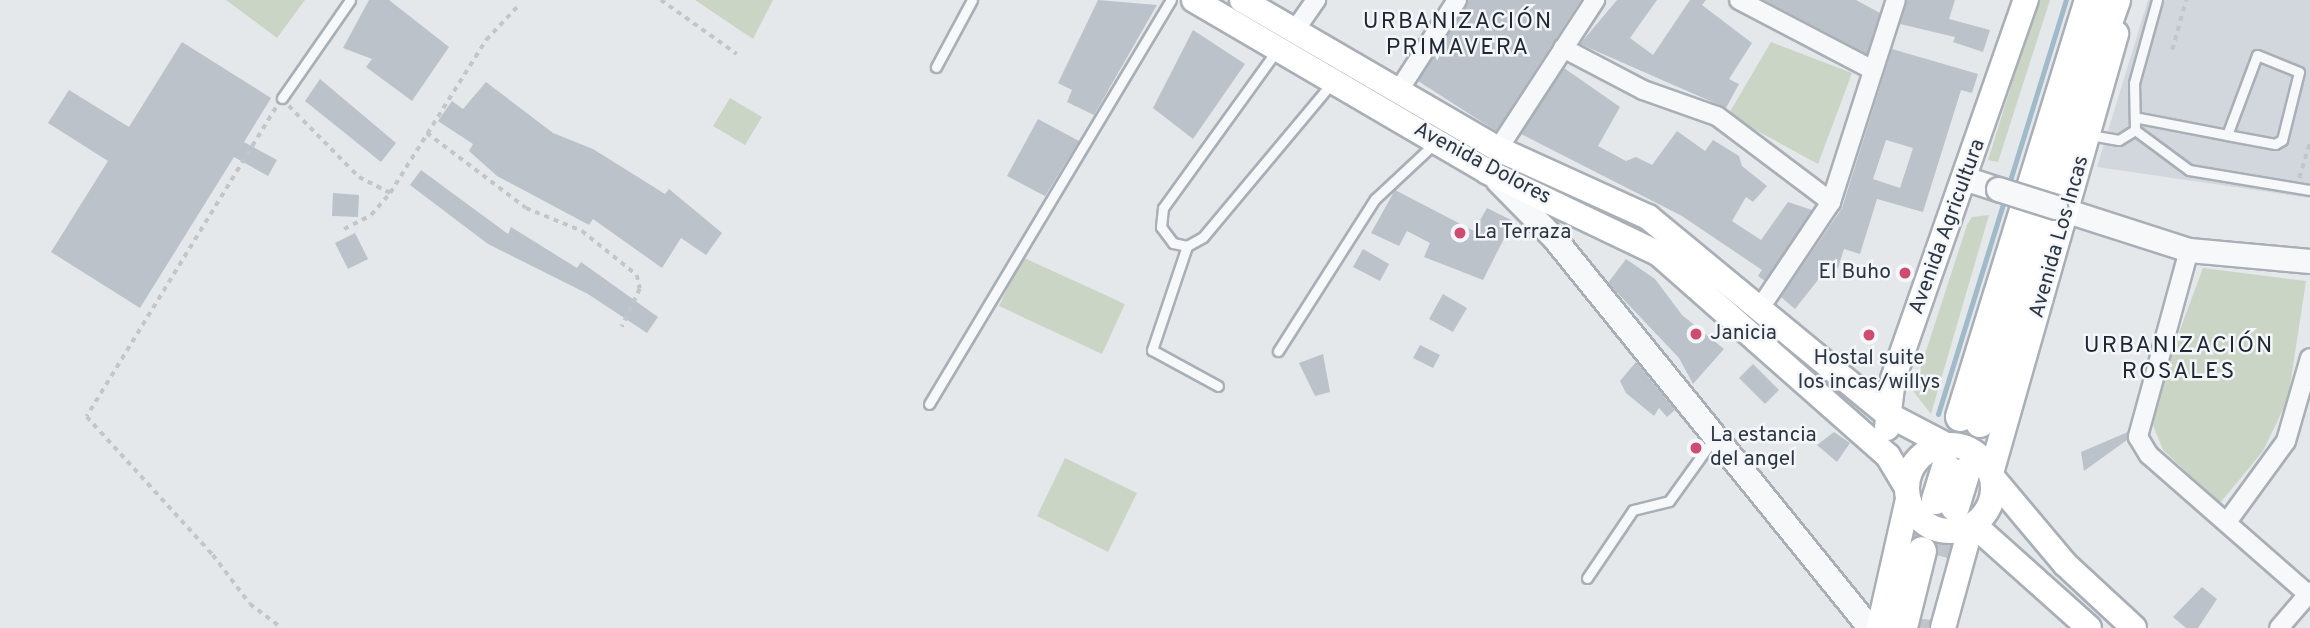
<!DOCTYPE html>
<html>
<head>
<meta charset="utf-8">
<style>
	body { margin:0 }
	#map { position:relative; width:2310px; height:628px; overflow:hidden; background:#e4e8eb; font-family:Overpass,sans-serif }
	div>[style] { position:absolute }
	.built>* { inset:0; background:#d2d7dd }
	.green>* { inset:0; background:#cbd5c5 }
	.stream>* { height:5px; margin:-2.5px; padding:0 2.5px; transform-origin:2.5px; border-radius:2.5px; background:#a0baca }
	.building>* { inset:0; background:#bbc2c9 }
	.primary-tunnel>* { height:28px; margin-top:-14px; transform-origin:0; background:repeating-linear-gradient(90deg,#bfc5ca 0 28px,transparent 0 42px) }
	.path>* { height:3.5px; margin-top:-1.75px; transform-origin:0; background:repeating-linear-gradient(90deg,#c2c6cb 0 5px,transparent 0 10px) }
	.roads { filter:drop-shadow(2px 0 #a9afb6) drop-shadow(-2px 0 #a9afb6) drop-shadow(0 2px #a9afb6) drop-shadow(0 -2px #a9afb6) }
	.service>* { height:9px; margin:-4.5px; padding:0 4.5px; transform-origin:4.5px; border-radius:4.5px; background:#f7f8fa }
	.minor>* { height:18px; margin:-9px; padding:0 9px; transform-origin:9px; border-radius:9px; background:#f7f8fa }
	.tertiary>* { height:23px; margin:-11.5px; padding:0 11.5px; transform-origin:11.5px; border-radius:11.5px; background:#f7f8fa }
	.secondary>* { height:24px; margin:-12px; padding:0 12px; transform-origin:12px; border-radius:12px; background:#fff }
	.secondary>.ring { margin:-12px; padding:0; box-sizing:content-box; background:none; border:24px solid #fff; border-radius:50% }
	.primary>* { height:28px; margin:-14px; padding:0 14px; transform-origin:14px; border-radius:14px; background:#fff }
	.bridges { filter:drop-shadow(2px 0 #a9afb6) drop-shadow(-2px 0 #a9afb6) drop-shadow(0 2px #a9afb6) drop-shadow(0 -2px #a9afb6) }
	.tertiary-bridge>* { height:23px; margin:-11.5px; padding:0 11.5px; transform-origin:11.5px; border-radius:11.5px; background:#f7f8fa }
	.dots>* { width:19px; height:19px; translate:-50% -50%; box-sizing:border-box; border:4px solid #f4f6f9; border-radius:50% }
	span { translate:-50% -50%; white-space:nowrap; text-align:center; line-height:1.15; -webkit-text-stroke:5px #f4f6f9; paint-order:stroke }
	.street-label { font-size:21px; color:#2c3744 }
	.poi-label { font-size:21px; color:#2c3744 }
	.left { translate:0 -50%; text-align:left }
	.right { translate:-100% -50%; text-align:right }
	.neighbourhood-label { font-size:23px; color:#1e2835; letter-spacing:2px }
</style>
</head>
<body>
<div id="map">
	<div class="built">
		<div style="clip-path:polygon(2148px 0,2310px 0,2310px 198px,2097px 167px)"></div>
	</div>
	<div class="green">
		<div style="clip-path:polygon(226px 0,305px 0,277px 38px)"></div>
		<div style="clip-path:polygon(695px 0,773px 0,753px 39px)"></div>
		<div style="clip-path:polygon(2038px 0,2050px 0,1998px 162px,1988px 160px)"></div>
		<div style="clip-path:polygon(1771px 42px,1852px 73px,1818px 164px,1728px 115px)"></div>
		<div style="clip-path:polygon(730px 98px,762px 117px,745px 145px,713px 126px)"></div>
		<div style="clip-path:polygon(1989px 215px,1931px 414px,1913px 391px,1967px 225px,1972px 217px)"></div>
		<div style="clip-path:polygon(1022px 257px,1125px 304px,1102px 354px,999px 306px)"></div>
		<div style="clip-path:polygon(2203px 268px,2306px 281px,2288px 399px,2263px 451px,2220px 503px,2163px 450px,2153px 425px,2155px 397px)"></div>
		<div style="clip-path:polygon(1065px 458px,1137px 493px,1108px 552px,1037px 516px)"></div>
	</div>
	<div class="stream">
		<div style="left:2008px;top:187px;width:196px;rotate:-72.8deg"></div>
		<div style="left:1938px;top:414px;width:227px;rotate:-72.8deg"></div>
	</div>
	<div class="building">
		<div style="clip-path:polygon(369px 0,389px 0,449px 47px,412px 101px,366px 67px,372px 59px,343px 48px)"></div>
		<div style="clip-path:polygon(1098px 0,1157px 5px,1094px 115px,1067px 102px,1072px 90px,1058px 83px)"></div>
		<div style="clip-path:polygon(1468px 0,1581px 0,1496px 131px,1418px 81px)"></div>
		<div style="clip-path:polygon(1617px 0,1657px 0,1630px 38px,1653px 55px,1690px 0,1706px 0,1702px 5px,1752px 43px,1729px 79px,1739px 84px,1726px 108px,1580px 44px)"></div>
		<div style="clip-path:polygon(1764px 0,1856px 0,1880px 13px,1867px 54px)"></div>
		<div style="clip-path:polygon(1907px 0,1955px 0,1949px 19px,1990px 30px,1983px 52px,1953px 42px,1955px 37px,1900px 24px)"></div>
		<div style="clip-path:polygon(1193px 30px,1245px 64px,1193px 139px,1153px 108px)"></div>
		<div style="clip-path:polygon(182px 42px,271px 98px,244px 142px,277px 160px,268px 176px,234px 157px,140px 308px,51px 252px,108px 161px,48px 123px,69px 90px,129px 127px)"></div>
		<div style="clip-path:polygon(evenodd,1892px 49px,1978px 74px,1972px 93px,1961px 90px,1923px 212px,1877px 199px,1860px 254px,1844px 249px,1838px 268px,1829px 266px,1795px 309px,1781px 297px,1842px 208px,1892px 49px,1886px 140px,1913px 148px,1900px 188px,1873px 179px,1886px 140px)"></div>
		<div style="clip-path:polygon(1564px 68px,1620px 107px,1598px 146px,1626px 161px,1636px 157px,1652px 165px,1677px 131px,1705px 151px,1713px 140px,1739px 156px,1742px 166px,1767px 186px,1753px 202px,1746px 197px,1732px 221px,1761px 240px,1788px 202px,1812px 210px,1765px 281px,1758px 276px,1762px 270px,1682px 216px,1521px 134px)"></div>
		<div style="clip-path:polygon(320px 79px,396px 143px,381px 162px,305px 101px)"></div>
		<div style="clip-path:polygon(486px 82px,553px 133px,593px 149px,665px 194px,669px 189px,722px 233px,706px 255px,681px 238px,662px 268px,593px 219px,589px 225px,497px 176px,469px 151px,473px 144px,438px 121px,452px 101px,463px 109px)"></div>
		<div style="clip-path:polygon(1038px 119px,1079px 141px,1045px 196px,1007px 176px)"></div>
		<div style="clip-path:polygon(421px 170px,508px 234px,511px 227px,577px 268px,581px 262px,658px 317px,647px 333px,588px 294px,488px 244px,410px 185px)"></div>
		<div style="clip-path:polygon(1395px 190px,1474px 231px,1487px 208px,1513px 221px,1483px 280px,1424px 257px,1430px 243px,1407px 231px,1399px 246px,1371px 233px)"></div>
		<div style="clip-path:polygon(333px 193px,359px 195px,358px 217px,332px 216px)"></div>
		<div style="clip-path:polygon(355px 233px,368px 259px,348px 269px,335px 243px)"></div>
		<div style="clip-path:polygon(1363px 249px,1389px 264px,1380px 281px,1353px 267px)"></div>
		<div style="clip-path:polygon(1626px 259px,1655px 279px,1682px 315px,1724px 349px,1693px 384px,1679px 358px,1608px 283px)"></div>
		<div style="clip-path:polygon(1443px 294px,1467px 308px,1453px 332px,1429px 319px)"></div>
		<div style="clip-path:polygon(1420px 345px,1440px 355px,1433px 368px,1413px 358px)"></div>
		<div style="clip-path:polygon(1323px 354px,1330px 392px,1315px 396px,1299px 363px)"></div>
		<div style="clip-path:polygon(1636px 362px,1675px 410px,1667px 417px,1659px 408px,1654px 416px,1626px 393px,1620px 381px)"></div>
		<div style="clip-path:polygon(1753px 364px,1779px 390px,1765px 404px,1739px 378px)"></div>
		<div style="clip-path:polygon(1834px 432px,1850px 443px,1837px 462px,1817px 445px)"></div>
		<div style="clip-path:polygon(2128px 432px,2127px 440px,2084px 471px,2081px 452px)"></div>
		<div style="clip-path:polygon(2202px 587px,2217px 599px,2198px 628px,2186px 628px,2173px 617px)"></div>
	</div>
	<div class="primary-tunnel">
		<div style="left:1966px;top:472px;width:51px;rotate:-74.1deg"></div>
		<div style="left:1922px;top:551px;width:53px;rotate:-74.6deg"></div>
		<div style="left:1940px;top:556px;width:51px;rotate:-73deg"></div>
		<div style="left:1922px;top:628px;width:9px;rotate:-84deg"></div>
	</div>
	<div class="path">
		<div style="left:661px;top:0;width:93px;rotate:35.4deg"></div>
		<div style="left:2172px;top:50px;width:52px;rotate:-74.4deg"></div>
		<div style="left:289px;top:106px;width:100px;rotate:45.4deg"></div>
		<div style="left:359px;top:177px;width:35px;rotate:27deg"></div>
		<div style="left:276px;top:108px;width:362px;rotate:121.5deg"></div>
		<div style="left:87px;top:417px;width:187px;rotate:47.6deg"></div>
		<div style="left:213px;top:555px;width:61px;rotate:52.9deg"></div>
		<div style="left:250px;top:604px;width:40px;rotate:37deg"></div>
		<div style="left:427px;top:133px;width:124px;rotate:37.1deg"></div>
		<div style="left:526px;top:208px;width:61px;rotate:22.3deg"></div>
		<div style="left:582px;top:231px;width:70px;rotate:38.7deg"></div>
		<div style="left:637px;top:275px;width:14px;rotate:78deg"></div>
		<div style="left:640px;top:289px;width:42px;rotate:115.3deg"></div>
		<div style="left:2299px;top:178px;width:37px;rotate:-73deg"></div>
		<div style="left:344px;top:229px;width:30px;rotate:-27deg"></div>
		<div style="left:371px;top:215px;width:29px;rotate:-49deg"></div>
		<div style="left:390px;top:193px;width:181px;rotate:-57.9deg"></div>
		<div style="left:486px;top:40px;width:45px;rotate:-46.8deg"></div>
	</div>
	<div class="roads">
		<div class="service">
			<div style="left:1277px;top:50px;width:195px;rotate:125.8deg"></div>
			<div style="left:1163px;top:208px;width:19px;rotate:96deg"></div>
			<div style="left:1161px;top:227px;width:20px;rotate:53deg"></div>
			<div style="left:1173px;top:243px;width:14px;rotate:12deg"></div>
			<div style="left:1187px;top:246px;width:18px;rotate:-29deg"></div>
			<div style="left:1203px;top:237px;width:199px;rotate:-50.1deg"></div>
			<div style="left:2257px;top:55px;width:45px;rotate:22deg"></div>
			<div style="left:2299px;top:72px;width:70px;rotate:104deg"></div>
			<div style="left:2282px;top:140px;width:8px;rotate:150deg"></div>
			<div style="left:2275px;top:144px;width:49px;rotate:-169.4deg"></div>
			<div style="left:2227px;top:135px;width:85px;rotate:-69.4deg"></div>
			<div style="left:936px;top:67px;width:76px;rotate:-61.8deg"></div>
			<div style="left:282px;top:98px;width:119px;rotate:-55.2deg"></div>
			<div style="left:2139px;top:118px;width:90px;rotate:10.9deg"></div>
			<div style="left:2135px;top:130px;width:67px;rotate:36.5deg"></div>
			<div style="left:2189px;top:170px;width:123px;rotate:9.4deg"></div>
			<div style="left:2135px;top:130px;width:47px;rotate:-91.2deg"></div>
			<div style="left:2134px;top:83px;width:86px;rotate:-74.5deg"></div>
			<div style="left:2090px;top:135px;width:29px;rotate:10deg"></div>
			<div style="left:2119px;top:140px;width:19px;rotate:-32deg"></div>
			<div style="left:1187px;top:246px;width:110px;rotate:108.6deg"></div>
			<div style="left:1152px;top:350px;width:75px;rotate:28.6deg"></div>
			<div style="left:1278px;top:351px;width:180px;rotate:-57.5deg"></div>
			<div style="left:1375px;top:199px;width:82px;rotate:-43deg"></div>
			<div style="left:929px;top:404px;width:471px;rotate:-59.1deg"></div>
			<div style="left:1587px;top:578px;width:82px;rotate:-55.9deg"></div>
			<div style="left:1633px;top:510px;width:37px;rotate:-14deg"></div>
			<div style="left:1669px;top:501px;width:79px;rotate:-54.3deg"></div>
		</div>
		<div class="minor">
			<div style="left:1739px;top:0;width:147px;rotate:27.6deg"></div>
			<div style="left:1295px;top:30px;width:37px;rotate:-55deg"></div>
			<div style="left:1563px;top:48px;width:90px;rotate:27.7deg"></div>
			<div style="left:1643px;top:90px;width:78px;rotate:19.4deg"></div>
			<div style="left:1717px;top:116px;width:143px;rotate:37deg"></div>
			<div style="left:1399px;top:90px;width:107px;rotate:-57.2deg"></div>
			<div style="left:1498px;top:149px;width:178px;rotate:-56.9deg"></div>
			<div style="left:2189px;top:250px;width:194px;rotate:105.3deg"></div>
			<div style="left:2138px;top:437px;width:21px;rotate:59deg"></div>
			<div style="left:2149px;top:455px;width:211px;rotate:41.2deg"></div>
			<div style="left:1760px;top:308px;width:128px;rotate:-56.2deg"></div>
			<div style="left:1831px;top:202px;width:212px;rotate:-72.2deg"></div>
			<div style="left:2227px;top:522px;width:100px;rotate:-53.9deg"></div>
			<div style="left:2286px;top:441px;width:86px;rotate:-73.9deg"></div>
			<div style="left:2279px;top:628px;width:48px;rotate:-49.3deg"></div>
		</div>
		<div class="tertiary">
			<div style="left:1967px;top:179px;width:33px;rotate:18deg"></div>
			<div style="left:1498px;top:181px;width:80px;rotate:45.5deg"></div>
			<div style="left:1554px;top:238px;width:502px;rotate:50.98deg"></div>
			<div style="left:2055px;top:207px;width:141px;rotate:17.8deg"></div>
			<div style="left:2189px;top:250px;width:121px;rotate:5.2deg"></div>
		</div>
		<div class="secondary">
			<div style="left:1194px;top:0;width:341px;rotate:30.3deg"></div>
			<div style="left:1488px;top:172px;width:190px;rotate:25.6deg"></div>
			<div style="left:1659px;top:254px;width:305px;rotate:41.4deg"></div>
			<div style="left:1888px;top:456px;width:37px;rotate:59deg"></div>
			<div style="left:1242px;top:0;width:296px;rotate:30.2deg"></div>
			<div style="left:1498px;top:149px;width:165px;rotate:24.4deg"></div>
			<div style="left:1648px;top:217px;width:310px;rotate:39.5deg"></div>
			<div style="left:1887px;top:414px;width:67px;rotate:27.7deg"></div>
			<div style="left:1887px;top:428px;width:49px;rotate:-83deg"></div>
			<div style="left:1893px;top:379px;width:402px;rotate:-70.7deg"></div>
			<div class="ring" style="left:1907px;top:445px;width:62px;height:62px"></div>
			<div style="left:1991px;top:473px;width:457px;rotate:-74.1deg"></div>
			<div style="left:1992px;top:477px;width:114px;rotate:50deg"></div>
			<div style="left:2065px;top:564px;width:94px;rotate:42.8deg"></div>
			<div style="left:1974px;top:525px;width:154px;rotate:41.8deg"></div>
			<div style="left:1879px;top:628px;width:132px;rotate:-77.3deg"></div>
			<div style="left:1943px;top:628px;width:106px;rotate:-74.6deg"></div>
		</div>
		<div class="primary">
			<div style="left:1960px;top:417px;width:436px;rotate:-72.8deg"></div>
			<div style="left:1980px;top:423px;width:255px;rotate:-73.3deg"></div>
			<div style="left:2053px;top:179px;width:190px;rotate:-70.6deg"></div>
			<div style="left:1936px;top:500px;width:34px;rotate:-73deg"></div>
			<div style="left:1955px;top:507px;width:37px;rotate:-73deg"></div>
			<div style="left:1904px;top:623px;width:74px;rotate:-76deg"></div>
		</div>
	</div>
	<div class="bridges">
		<div class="tertiary-bridge">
			<div style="left:1998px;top:189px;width:60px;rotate:17.5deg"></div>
		</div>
	</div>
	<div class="dots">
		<div style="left:1460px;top:233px;background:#cd4d70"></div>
		<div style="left:1905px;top:273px;background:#cd4d70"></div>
		<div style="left:1696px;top:334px;background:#cd4d70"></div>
		<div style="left:1869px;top:335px;background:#cd4d70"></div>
		<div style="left:1696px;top:448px;background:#cd4d70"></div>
	</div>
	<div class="street-label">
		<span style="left:1482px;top:164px;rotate:28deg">Avenida Dolores</span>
		<span style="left:1948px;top:227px;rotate:-70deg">Avenida Agricultura</span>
		<span style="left:2060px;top:237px;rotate:-74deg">Avenida Los Incas</span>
	</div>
	<div class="poi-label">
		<span class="left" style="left:1474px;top:233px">La Terraza</span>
		<span class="right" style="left:1891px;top:273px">El Buho</span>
		<span class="left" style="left:1710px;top:334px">Janicia</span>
		<span style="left:1869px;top:371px">Hostal suite<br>los incas/willys</span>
		<span class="left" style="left:1710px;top:448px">La estancia<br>del angel</span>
	</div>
	<div class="neighbourhood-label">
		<span style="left:1458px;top:36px">URBANIZACIÓN<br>PRIMAVERA</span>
		<span style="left:2179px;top:360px">URBANIZACIÓN<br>ROSALES</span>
	</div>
</div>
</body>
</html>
